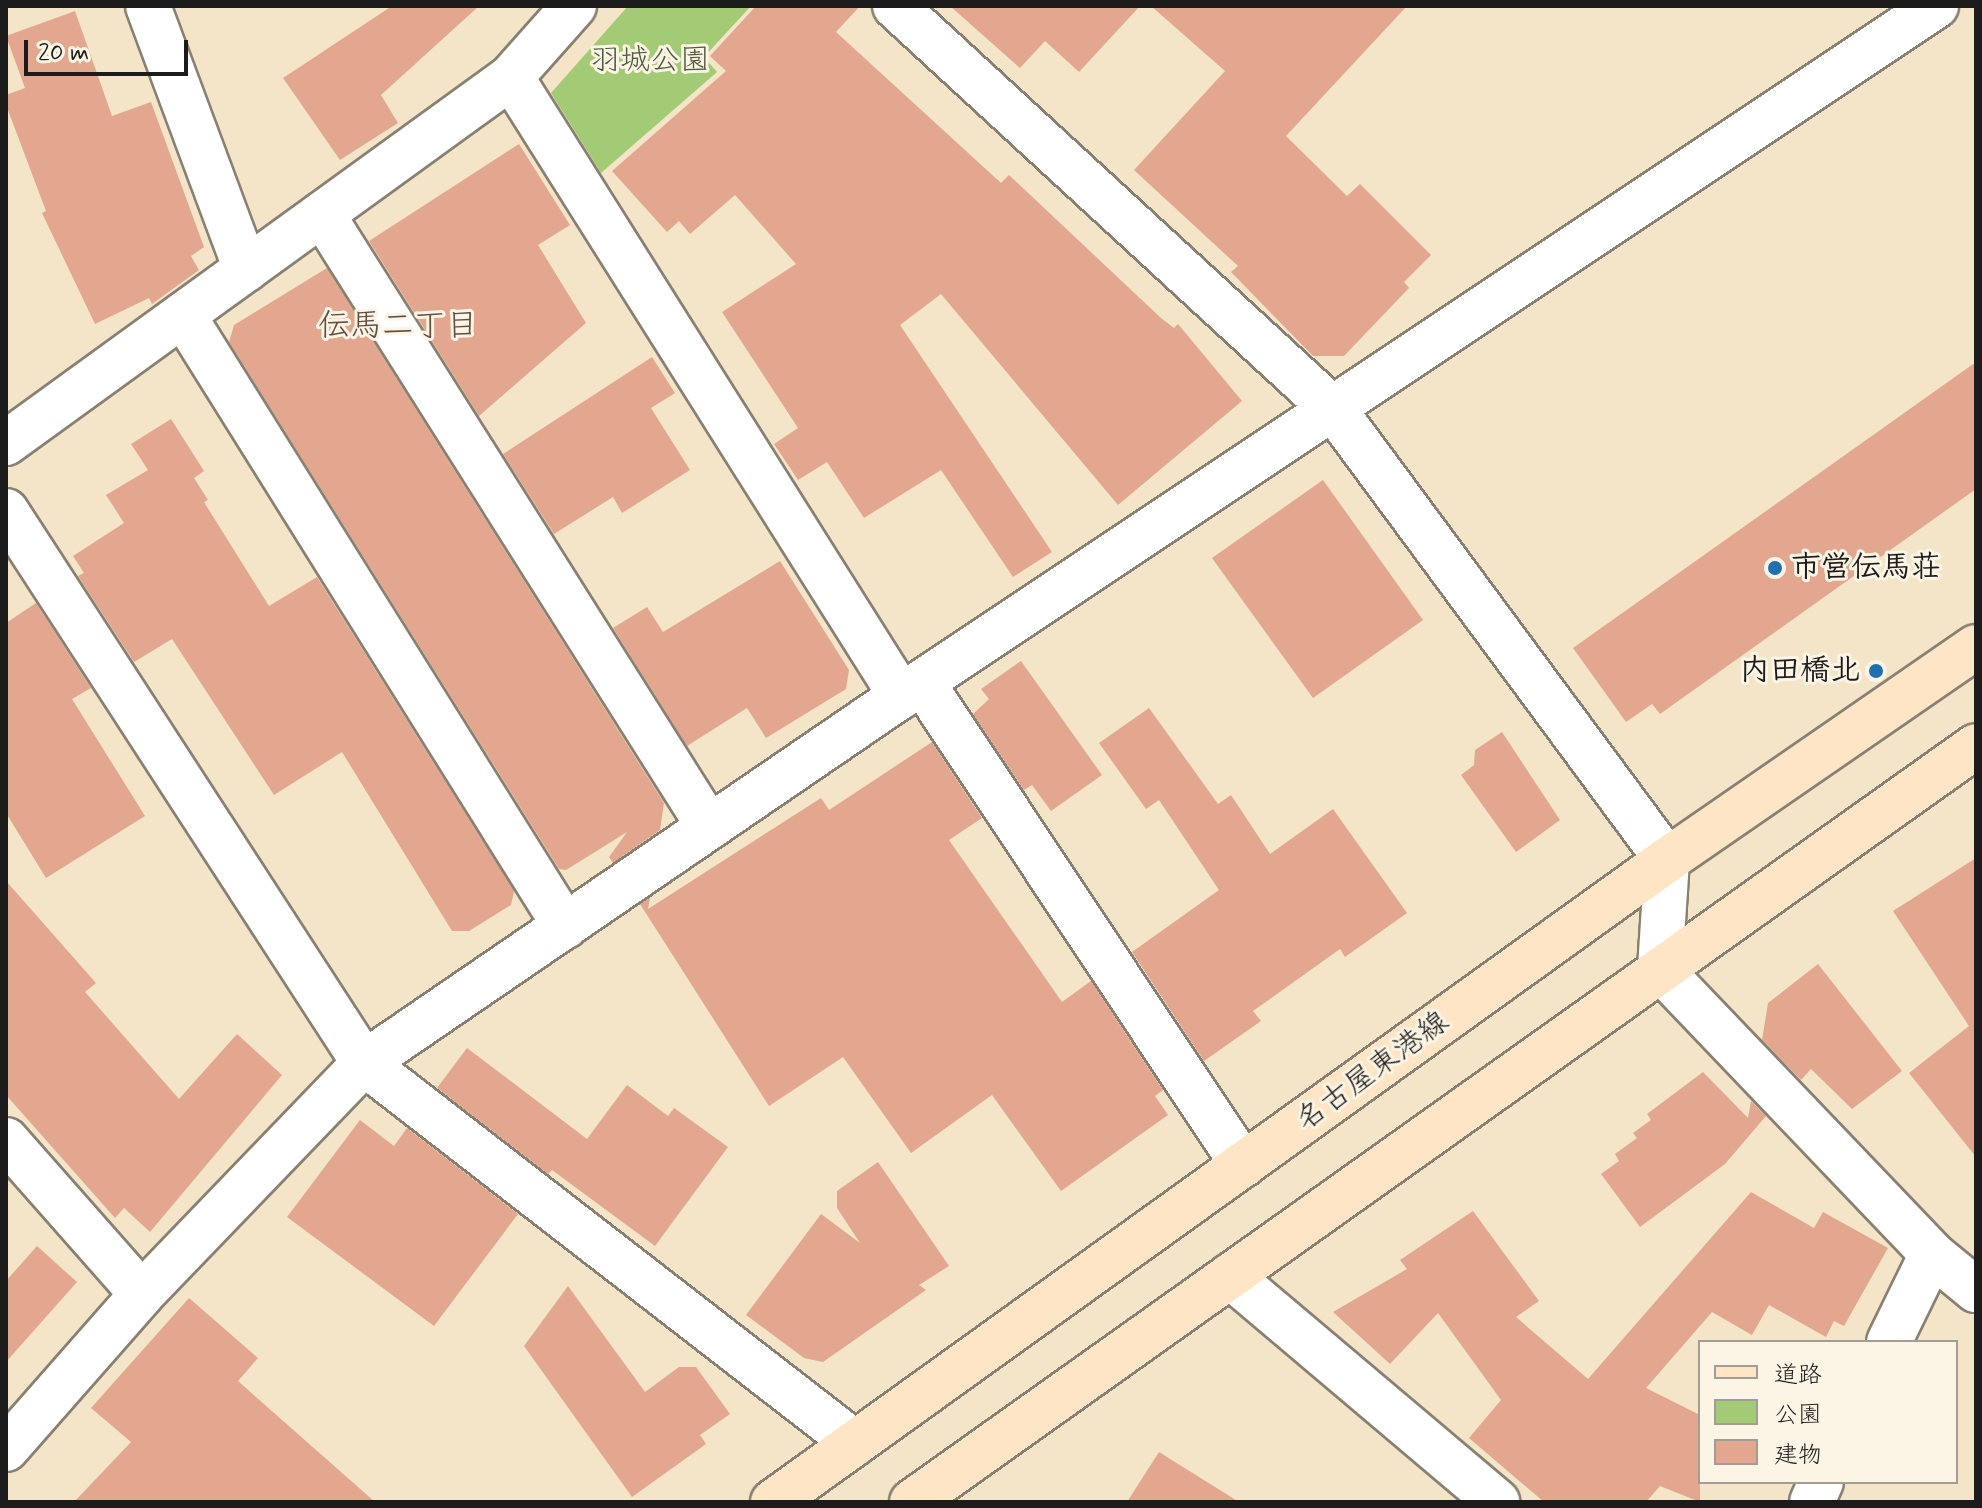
<!DOCTYPE html>
<html>
<head>
<meta charset="utf-8">
<style>
	body { margin:0 }
	#map { position:relative; width:1982px; height:1508px; overflow:hidden; background:#f4e4c8; font-family:Mynerve,"Klee One",sans-serif }
	div>[style] { position:absolute }
	.green>* { inset:0; background:#a3cb76 }
	.building>* { inset:0; background:#e3a78f }
	.roads { filter:drop-shadow(2px 0 #888072) drop-shadow(-2px 0 #888072) drop-shadow(0 2px #888072) drop-shadow(0 -2px #888072) }
	.street>* { height:44px; margin:-22px; padding:0 22px; transform-origin:22px; border-radius:22px; background:#fff }
	.secondary>* { height:44px; margin:-22px; padding:0 22px; transform-origin:22px; border-radius:22px; background:#fde5c5 }
	.dots>* { width:22px; height:22px; translate:-50% -50%; box-sizing:border-box; border:4px solid #fcf5e5; border-radius:50% }
	span { translate:-50% -50%; white-space:nowrap; text-align:center; line-height:1.15; -webkit-text-stroke:6px #fcf5e5; paint-order:stroke }
	.park-label { font-size:30px; color:#4b593c }
	.poi-label { font-size:30px; color:#1c1c1c; font-weight:700 }
	.left { translate:0 -50%; text-align:left }
	.right { translate:-100% -50%; text-align:right }
	.street-label { font-size:30px; color:#1c1c1c }
	.neighbourhood-label { font-size:32px; color:#624d44 }
	.frame { position:absolute; inset:0; border:8px solid #1c1c1c; pointer-events:none }
	.legend { position:absolute; left:1698px; top:1340px; width:260px; height:144px; box-sizing:border-box; background:#fcf5e5; border:2px solid #a29e95; margin:0; padding:10px 14px; list-style:none; font-size:24px; color:#1c1c1c }
	.legend li { display:flex; align-items:center; gap:16px; height:40px }
	.legend b { width:40px; border:2px solid #a29e95 }
	.scale { position:absolute; left:24px; top:40px; width:164px; height:36px; box-sizing:border-box; border:4px solid #1c1c1c; border-top:0; padding-left:10px; font-size:24px; line-height:28px; white-space:nowrap; color:#1c1c1c; -webkit-text-stroke:6px #fcf5e5; paint-order:stroke }
</style>
</head>
<body>
<div id="map">
	<div class="green">
		<div style="clip-path:polygon(628px 6px,751px 6px,704px 57px,717px 72px,601px 173px,551px 93px)"></div>
	</div>
	<div class="building">
		<div style="clip-path:polygon(392px 6px,479px 6px,381px 95px,398px 123px,340px 160px,283px 78px)"></div>
		<div style="clip-path:polygon(756px 6px,860px 6px,836px 32px,1001px 183px,1009px 175px,1161px 318px,1174px 328px,1178px 324px,1242px 401px,1118px 505px,941px 294px,900px 325px,1052px 552px,1013px 577px,941px 470px,864px 518px,827px 462px,798px 480px,774px 444px,798px 428px,722px 312px,796px 264px,735px 195px,690px 234px,679px 221px,667px 232px,612px 171px,726px 71px,710px 56px)"></div>
		<div style="clip-path:polygon(950px 6px,1140px 6px,1079px 72px,1045px 41px,1020px 68px)"></div>
		<div style="clip-path:polygon(1151px 6px,1407px 6px,1286px 136px,1347px 196px,1360px 184px,1431px 255px,1404px 282px,1409px 288px,1344px 356px,1313px 356px,1231px 272px,1238px 266px,1134px 170px,1225px 71px)"></div>
		<div style="clip-path:polygon(75px 11px,112px 116px,151px 102px,204px 247px,191px 256px,199px 270px,152px 304px,149px 298px,95px 324px,42px 213px,46px 211px,6px 105px,6px 95px,25px 88px,6px 36px)"></div>
		<div style="clip-path:polygon(519px 144px,570px 225px,538px 245px,586px 323px,479px 416px,369px 241px)"></div>
		<div style="clip-path:polygon(327px 268px,664px 803px,660px 830px,613px 863px,609px 857px,627px 832px,566px 870px,559px 869px,229px 342px,234px 325px)"></div>
		<div style="clip-path:polygon(652px 357px,675px 393px,651px 408px,690px 470px,622px 513px,613px 497px,554px 534px,503px 454px)"></div>
		<div style="clip-path:polygon(1976px 362px,1976px 489px,1660px 714px,1652px 704px,1626px 722px,1573px 648px)"></div>
		<div style="clip-path:polygon(171px 419px,204px 471px,194px 478px,208px 500px,204px 502px,269px 606px,317px 577px,514px 891px,511px 905px,469px 931px,452px 931px,342px 752px,274px 795px,172px 639px,134px 662px,78px 576px,84px 573px,73px 556px,124px 523px,106px 495px,148px 470px,131px 444px)"></div>
		<div style="clip-path:polygon(1323px 480px,1423px 620px,1313px 698px,1212px 558px)"></div>
		<div style="clip-path:polygon(780px 561px,849px 670px,846px 689px,766px 738px,747px 708px,687px 746px,613px 628px,647px 607px,663px 632px)"></div>
		<div style="clip-path:polygon(36px 603px,91px 688px,72px 699px,145px 816px,46px 878px,6px 813px,6px 623px)"></div>
		<div style="clip-path:polygon(1021px 661px,1102px 775px,1051px 811px,1032px 785px,1024px 790px,973px 714px,989px 699px,981px 689px)"></div>
		<div style="clip-path:polygon(1149px 708px,1218px 804px,1231px 795px,1270px 854px,1333px 809px,1407px 913px,1345px 957px,1340px 949px,1253px 1011px,1261px 1021px,1204px 1061px,1132px 952px,1219px 890px,1159px 800px,1146px 809px,1099px 743px)"></div>
		<div style="clip-path:polygon(1502px 732px,1560px 820px,1516px 852px,1461px 775px,1474px 765px,1475px 750px)"></div>
		<div style="clip-path:polygon(932px 742px,982px 818px,949px 840px,1062px 1002px,1091px 981px,1163px 1090px,1155px 1096px,1168px 1115px,1061px 1191px,992px 1095px,911px 1153px,843px 1057px,769px 1106px,640px 904px,650px 898px,648px 909px,821px 798px,829px 810px)"></div>
		<div style="clip-path:polygon(1976px 858px,1976px 1157px,1909px 1073px,1969px 1026px,1893px 911px)"></div>
		<div style="clip-path:polygon(6px 881px,96px 983px,85px 992px,179px 1099px,237px 1034px,282px 1075px,150px 1232px,124px 1208px,115px 1218px,6px 1095px)"></div>
		<div style="clip-path:polygon(1818px 964px,1902px 1071px,1852px 1109px,1811px 1069px,1801px 1080px,1762px 1040px,1768px 1003px)"></div>
		<div style="clip-path:polygon(467px 1048px,587px 1139px,627px 1085px,668px 1116px,674px 1108px,728px 1147px,655px 1246px,552px 1170px,548px 1174px,437px 1088px)"></div>
		<div style="clip-path:polygon(1703px 1072px,1748px 1118px,1751px 1101px,1766px 1116px,1725px 1164px,1640px 1227px,1601px 1174px,1619px 1161px,1615px 1154px,1637px 1138px,1633px 1133px,1651px 1120px,1647px 1114px)"></div>
		<div style="clip-path:polygon(360px 1120px,394px 1146px,407px 1128px,518px 1214px,434px 1326px,287px 1217px)"></div>
		<div style="clip-path:polygon(878px 1162px,949px 1266px,919px 1285px,926px 1290px,823px 1362px,804px 1358px,746px 1315px,821px 1214px,860px 1243px,837px 1208px,837px 1191px)"></div>
		<div style="clip-path:polygon(1751px 1192px,1814px 1228px,1823px 1212px,1888px 1248px,1844px 1326px,1834px 1321px,1826px 1337px,1769px 1305px,1752px 1335px,1712px 1312px,1646px 1388px,1700px 1415px,1700px 1502px,1660px 1486px,1646px 1502px,1544px 1502px,1469px 1438px,1501px 1400px,1438px 1313px,1390px 1364px,1333px 1312px,1407px 1269px,1400px 1260px,1473px 1211px,1539px 1301px,1516px 1317px,1588px 1379px)"></div>
		<div style="clip-path:polygon(37px 1246px,77px 1282px,6px 1362px,6px 1281px)"></div>
		<div style="clip-path:polygon(568px 1286px,645px 1392px,679px 1367px,696px 1367px,730px 1414px,700px 1435px,706px 1444px,632px 1497px,524px 1346px)"></div>
		<div style="clip-path:polygon(189px 1298px,258px 1358px,238px 1381px,375px 1502px,74px 1502px,131px 1442px,91px 1408px)"></div>
		<div style="clip-path:polygon(1159px 1452px,1239px 1502px,1127px 1502px)"></div>
	</div>
	<div class="roads">
		<div class="street">
			<div style="left:148px;top:6px;width:281px;rotate:69.6deg"></div>
			<div style="left:895px;top:6px;width:598px;rotate:42.63deg"></div>
			<div style="left:1335px;top:411px;width:558px;rotate:53.52deg"></div>
			<div style="left:1667px;top:860px;width:109px;rotate:93.7deg"></div>
			<div style="left:1660px;top:969px;width:394px;rotate:46.3deg"></div>
			<div style="left:1932px;top:1254px;width:57px;rotate:39.3deg"></div>
			<div style="left:511px;top:77px;width:732px;rotate:57.79deg"></div>
			<div style="left:322px;top:214px;width:725px;rotate:57.73deg"></div>
			<div style="left:183px;top:315px;width:721px;rotate:57.99deg"></div>
			<div style="left:6px;top:443px;width:624px;rotate:-35.93deg"></div>
			<div style="left:511px;top:77px;width:95px;rotate:-48.4deg"></div>
			<div style="left:6px;top:511px;width:658px;rotate:57.03deg"></div>
			<div style="left:364px;top:1063px;width:621px;rotate:37.74deg"></div>
			<div style="left:922px;top:682px;width:580px;rotate:56.39deg"></div>
			<div style="left:6px;top:1140px;width:205px;rotate:48.6deg"></div>
			<div style="left:1230px;top:1276px;width:350px;rotate:40.2deg"></div>
			<div style="left:1889px;top:1342px;width:98px;rotate:-64deg"></div>
			<div style="left:6px;top:1449px;width:206px;rotate:-48.7deg"></div>
			<div style="left:142px;top:1294px;width:320px;rotate:-46.1deg"></div>
			<div style="left:364px;top:1063px;width:650px;rotate:-34.35deg"></div>
			<div style="left:901px;top:696px;width:1244px;rotate:-33.69deg"></div>
			<div style="left:1812px;top:1502px;width:22px;rotate:-66deg"></div>
		</div>
		<div class="secondary">
			<div style="left:773px;top:1502px;width:1101px;rotate:-35.68deg"></div>
			<div style="left:1667px;top:860px;width:375px;rotate:-34.6deg"></div>
			<div style="left:912px;top:1502px;width:1305px;rotate:-35.39deg"></div>
		</div>
	</div>
	<div class="dots">
		<div style="left:1775px;top:568px;background:#1f6fb2"></div>
		<div style="left:1876px;top:671px;background:#1f6fb2"></div>
	</div>
	<div class="park-label">
		<span style="left:650px;top:61px">羽城公園</span>
	</div>
	<div class="poi-label">
		<span class="left" style="left:1791px;top:568px">市営伝馬荘</span>
		<span class="right" style="left:1860px;top:671px">内田橋北</span>
	</div>
	<div class="street-label">
		<span style="left:1373px;top:1072px;rotate:-36deg">名古屋東港線</span>
	</div>
	<div class="neighbourhood-label">
		<span style="left:398px;top:326px">伝馬二丁目</span>
	</div>
	<div class="frame"></div>
	<ul class="legend">
	<li><b style="height:10px;background:#fde5c5"></b>道路</li>
	<li><b style="height:22px;background:#a3cb76"></b>公園</li>
	<li><b style="height:22px;background:#e3a78f"></b>建物</li>
	</ul>
	<div class="scale">20 m</div>
</div>
</body>
</html>
